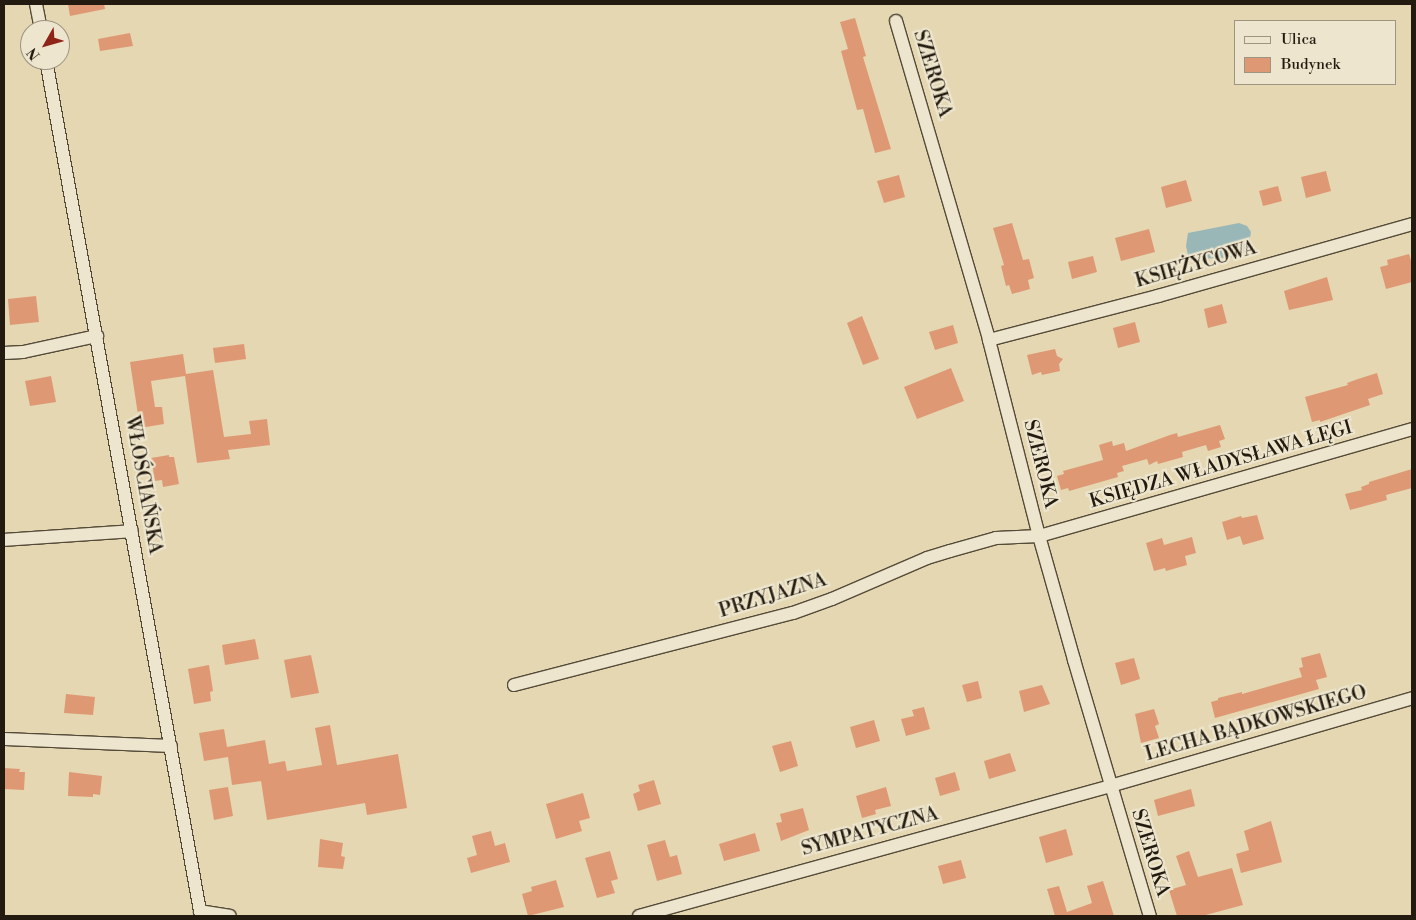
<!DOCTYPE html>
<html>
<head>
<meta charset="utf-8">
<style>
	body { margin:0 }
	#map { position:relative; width:1416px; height:920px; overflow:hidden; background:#e4d7b2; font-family:"Libre Bodoni",serif }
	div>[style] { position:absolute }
	.water>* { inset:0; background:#9ab7b7 }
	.building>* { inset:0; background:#de9974 }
	.roads { filter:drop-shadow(1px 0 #544a38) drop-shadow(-1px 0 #544a38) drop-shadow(0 1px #544a38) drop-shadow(0 -1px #544a38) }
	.street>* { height:12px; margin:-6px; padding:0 6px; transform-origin:6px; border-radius:6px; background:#ede5cd }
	span { translate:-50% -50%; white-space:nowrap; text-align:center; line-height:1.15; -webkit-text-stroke:4.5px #ede5cd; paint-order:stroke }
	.street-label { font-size:19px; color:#241b10 }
	.frame { position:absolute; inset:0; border:5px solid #241b10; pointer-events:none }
	.legend { position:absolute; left:1234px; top:20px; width:162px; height:65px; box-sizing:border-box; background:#ede5cd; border:1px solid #9d9481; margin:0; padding:6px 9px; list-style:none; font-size:15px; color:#241b10 }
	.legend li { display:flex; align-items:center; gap:10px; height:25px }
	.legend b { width:25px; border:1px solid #9d9481 }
	.north { position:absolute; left:20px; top:20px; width:50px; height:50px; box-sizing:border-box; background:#ede5cd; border:1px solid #9d9481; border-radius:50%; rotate:232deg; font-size:14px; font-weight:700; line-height:20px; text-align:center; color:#241b10 }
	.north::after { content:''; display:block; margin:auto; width:18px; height:22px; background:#8f2418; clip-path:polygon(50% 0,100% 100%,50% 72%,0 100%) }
</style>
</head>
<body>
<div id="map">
	<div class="water">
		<div style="clip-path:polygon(1239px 223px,1247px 226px,1251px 232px,1248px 249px,1239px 257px,1199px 259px,1188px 255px,1186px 246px,1188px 233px)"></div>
	</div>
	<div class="building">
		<div style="clip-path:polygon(68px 4px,104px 4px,105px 9px,70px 16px)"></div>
		<div style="clip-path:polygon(855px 18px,866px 56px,863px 57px,891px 149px,875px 153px,863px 109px,857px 110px,841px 51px,848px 49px,840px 22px)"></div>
		<div style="clip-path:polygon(130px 33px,133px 46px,100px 51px,98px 39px)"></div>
		<div style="clip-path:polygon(1326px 171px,1331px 191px,1306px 198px,1301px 177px)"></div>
		<div style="clip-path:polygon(899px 175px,905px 197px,884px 203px,877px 181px)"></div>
		<div style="clip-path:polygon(1186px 180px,1192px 201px,1166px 208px,1161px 187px)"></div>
		<div style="clip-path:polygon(1278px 186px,1282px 201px,1263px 206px,1259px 191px)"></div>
		<div style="clip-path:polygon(1012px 223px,1023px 260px,1029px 259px,1034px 278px,1028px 280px,1030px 289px,1012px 294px,1009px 285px,1006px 286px,1001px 266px,1004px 265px,993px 228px)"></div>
		<div style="clip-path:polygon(1149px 229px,1155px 252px,1121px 261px,1115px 238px)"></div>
		<div style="clip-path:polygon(1409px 254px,1412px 264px,1412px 282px,1386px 289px,1380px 267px,1388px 265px,1387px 260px)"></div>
		<div style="clip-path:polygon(1093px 256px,1097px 272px,1072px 279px,1068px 262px)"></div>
		<div style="clip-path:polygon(1327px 277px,1333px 300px,1289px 310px,1284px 291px)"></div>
		<div style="clip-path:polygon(36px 296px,39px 322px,10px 325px,8px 299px)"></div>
		<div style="clip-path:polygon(1222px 304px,1227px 323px,1208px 328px,1204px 309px)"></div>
		<div style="clip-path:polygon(862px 316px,879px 359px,863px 365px,847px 323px)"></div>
		<div style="clip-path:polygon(1135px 322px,1140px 342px,1118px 348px,1113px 328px)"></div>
		<div style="clip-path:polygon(953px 325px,958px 343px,935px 350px,929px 332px)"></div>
		<div style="clip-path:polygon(244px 344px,246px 359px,215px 363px,213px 348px)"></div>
		<div style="clip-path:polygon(1055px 349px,1057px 356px,1063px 359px,1059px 364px,1060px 371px,1042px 375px,1041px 372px,1032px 375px,1027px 355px)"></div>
		<div style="clip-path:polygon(183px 354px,186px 374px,213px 370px,224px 437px,251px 434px,249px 421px,267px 419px,270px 445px,228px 450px,230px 459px,197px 463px,185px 376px,151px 381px,155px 407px,162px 407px,164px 424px,140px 428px,130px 362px)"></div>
		<div style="clip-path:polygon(951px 368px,964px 401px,917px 419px,904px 387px)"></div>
		<div style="clip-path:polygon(1377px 373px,1383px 394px,1368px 399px,1370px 405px,1320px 422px,1320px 420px,1312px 422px,1305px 397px,1348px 385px,1347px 383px,1358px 379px)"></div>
		<div style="clip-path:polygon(51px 376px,56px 402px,30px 406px,25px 381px)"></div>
		<div style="clip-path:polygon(1220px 425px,1225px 439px,1219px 441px,1221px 447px,1208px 451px,1206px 445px,1182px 452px,1183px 457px,1158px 464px,1157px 461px,1149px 465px,1147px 459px,1122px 466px,1124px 471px,1117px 473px,1118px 477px,1069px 491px,1068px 488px,1061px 490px,1057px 476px,1064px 474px,1063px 471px,1103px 460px,1099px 445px,1112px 441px,1113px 446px,1124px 443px,1126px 451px,1170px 435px,1177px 433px,1178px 437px)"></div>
		<div style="clip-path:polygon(169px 455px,169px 457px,174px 457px,179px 484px,163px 487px,162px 480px,155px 481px,151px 458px)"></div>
		<div style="clip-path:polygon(1412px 469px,1412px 488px,1386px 495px,1387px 500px,1350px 510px,1345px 494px,1362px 490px,1361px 487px,1369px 484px,1369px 482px)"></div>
		<div style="clip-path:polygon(1257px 515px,1264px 539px,1243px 545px,1240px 536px,1227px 540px,1222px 522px,1241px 516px,1242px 518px)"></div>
		<div style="clip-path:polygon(1192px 537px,1196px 553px,1185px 556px,1187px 565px,1166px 571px,1165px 568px,1154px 571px,1146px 543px,1162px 538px,1164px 545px)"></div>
		<div style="clip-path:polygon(255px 639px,259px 659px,225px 665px,222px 645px)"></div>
		<div style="clip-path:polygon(1320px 653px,1327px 677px,1316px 680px,1319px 689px,1215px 718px,1211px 702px,1218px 700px,1218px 698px,1242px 692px,1242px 694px,1302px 677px,1299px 668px,1303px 667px,1301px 658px)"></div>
		<div style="clip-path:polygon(311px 655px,319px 693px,291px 698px,284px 660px)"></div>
		<div style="clip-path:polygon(1134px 658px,1140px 679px,1121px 685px,1115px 663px)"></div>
		<div style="clip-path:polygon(209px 665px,213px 691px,210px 692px,211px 701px,194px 704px,188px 669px)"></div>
		<div style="clip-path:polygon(978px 681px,982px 698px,967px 702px,962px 685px)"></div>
		<div style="clip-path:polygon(1042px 685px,1050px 704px,1024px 712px,1019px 691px)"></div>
		<div style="clip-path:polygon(66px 694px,95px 697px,93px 715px,64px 713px)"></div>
		<div style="clip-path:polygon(924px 707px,930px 729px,906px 736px,901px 719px,914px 716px,912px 710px)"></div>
		<div style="clip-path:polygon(1154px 709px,1159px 724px,1155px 726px,1159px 738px,1141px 743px,1135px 714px)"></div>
		<div style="clip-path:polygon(874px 720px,880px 741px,856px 748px,850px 727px)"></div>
		<div style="clip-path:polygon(330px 725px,337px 765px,398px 754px,407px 808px,367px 815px,365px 803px,267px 820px,261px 781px,232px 785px,228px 757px,204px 761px,199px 733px,224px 729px,227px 747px,265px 740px,269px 764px,285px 761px,287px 771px,322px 765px,315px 728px)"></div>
		<div style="clip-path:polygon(791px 741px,798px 766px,780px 772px,772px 746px)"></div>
		<div style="clip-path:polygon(1010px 753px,1016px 771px,989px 779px,984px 761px)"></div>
		<div style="clip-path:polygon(4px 768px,20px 769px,19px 772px,25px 772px,24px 790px,4px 789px)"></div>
		<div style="clip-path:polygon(69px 772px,102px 776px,100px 795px,93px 794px,93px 797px,68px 796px)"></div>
		<div style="clip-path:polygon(955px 772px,960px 790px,940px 796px,935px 778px)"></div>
		<div style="clip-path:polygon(654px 780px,661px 804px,638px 811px,633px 794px,640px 791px,638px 785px)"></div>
		<div style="clip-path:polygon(228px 787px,233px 816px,214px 820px,209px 790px)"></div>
		<div style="clip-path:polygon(886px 787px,891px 806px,875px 810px,876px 814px,862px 818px,856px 796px)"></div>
		<div style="clip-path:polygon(1191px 789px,1195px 806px,1158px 816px,1154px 800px)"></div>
		<div style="clip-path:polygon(583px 793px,590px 818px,579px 821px,582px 831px,556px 839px,546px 804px)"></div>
		<div style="clip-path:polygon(803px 808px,809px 830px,781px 841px,776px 823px,782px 822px,780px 814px)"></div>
		<div style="clip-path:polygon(1271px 821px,1282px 862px,1241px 873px,1236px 854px,1249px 850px,1244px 831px)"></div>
		<div style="clip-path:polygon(1066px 829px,1073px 855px,1046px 863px,1039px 837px)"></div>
		<div style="clip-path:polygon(491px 831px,495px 846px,505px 843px,510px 862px,471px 873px,467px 858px,477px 855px,472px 836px)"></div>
		<div style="clip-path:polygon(755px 833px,760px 851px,724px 861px,719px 844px)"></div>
		<div style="clip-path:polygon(320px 839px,343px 843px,341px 856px,345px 857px,343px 869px,318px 867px)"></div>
		<div style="clip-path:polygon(665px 840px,670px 857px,677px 855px,682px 874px,657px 881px,647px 845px)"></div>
		<div style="clip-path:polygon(610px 851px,618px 879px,611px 881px,615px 893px,597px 898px,585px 858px)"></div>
		<div style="clip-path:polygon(1189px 851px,1198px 877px,1232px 868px,1243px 905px,1202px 916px,1177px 916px,1169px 890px,1186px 885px,1176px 856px)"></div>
		<div style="clip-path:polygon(961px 860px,966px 878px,943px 884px,938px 866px)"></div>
		<div style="clip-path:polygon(556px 880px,564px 907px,528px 916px,522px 894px,532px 891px,531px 887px)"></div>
		<div style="clip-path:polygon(1103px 881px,1114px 916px,1055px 916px,1047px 889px,1059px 886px,1067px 912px,1092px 903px,1087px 886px)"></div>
	</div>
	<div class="roads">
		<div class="street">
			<div style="left:36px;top:4px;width:26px;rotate:79deg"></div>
			<div style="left:896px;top:21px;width:332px;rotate:73.7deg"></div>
			<div style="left:989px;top:340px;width:202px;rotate:75.7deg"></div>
			<div style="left:1039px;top:536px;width:129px;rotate:74.2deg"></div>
			<div style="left:1074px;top:660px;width:267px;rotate:73.5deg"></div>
			<div style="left:46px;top:60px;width:870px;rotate:79.74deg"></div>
			<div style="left:989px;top:340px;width:175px;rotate:-14.6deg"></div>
			<div style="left:1158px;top:296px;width:264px;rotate:-15.8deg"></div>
			<div style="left:4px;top:353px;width:19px;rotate:-3deg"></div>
			<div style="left:23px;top:352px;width:76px;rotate:-12.2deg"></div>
			<div style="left:4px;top:540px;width:128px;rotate:-4deg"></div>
			<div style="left:514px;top:685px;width:288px;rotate:-14.5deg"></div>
			<div style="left:793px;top:613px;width:41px;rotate:-19.7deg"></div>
			<div style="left:832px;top:599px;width:103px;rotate:-23.3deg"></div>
			<div style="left:927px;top:558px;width:24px;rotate:-17deg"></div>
			<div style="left:950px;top:551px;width:48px;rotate:-15.8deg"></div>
			<div style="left:996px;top:538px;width:43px;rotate:-2.7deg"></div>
			<div style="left:1039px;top:536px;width:388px;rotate:-16deg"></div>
			<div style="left:4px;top:739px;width:167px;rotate:2.4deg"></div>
			<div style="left:200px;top:911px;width:30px;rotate:9deg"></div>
			<div style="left:639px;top:916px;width:489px;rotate:-15.4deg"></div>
			<div style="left:1110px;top:786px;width:315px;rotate:-16.2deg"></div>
		</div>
	</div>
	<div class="street-label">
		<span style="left:932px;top:74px;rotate:73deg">SZEROKA</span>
		<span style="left:1196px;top:265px;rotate:-16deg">KSIĘŻYCOWA</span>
		<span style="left:1040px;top:464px;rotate:76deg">SZEROKA</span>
		<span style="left:1221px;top:465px;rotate:-16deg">KSIĘDZA WŁADYSŁAWA ŁĘGI</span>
		<span style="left:143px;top:485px;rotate:80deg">WŁOŚCIAŃSKA</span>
		<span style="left:773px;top:596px;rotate:-17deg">PRZYJAZNA</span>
		<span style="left:1256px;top:724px;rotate:-16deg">LECHA BĄDKOWSKIEGO</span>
		<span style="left:870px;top:832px;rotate:-15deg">SYMPATYCZNA</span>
		<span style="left:1150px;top:853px;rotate:73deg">SZEROKA</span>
	</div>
	<div class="frame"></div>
	<ul class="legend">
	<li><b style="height:6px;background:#ede5cd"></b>Ulica</li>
	<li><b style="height:14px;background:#de9974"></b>Budynek</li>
	</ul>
	<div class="north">N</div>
</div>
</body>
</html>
